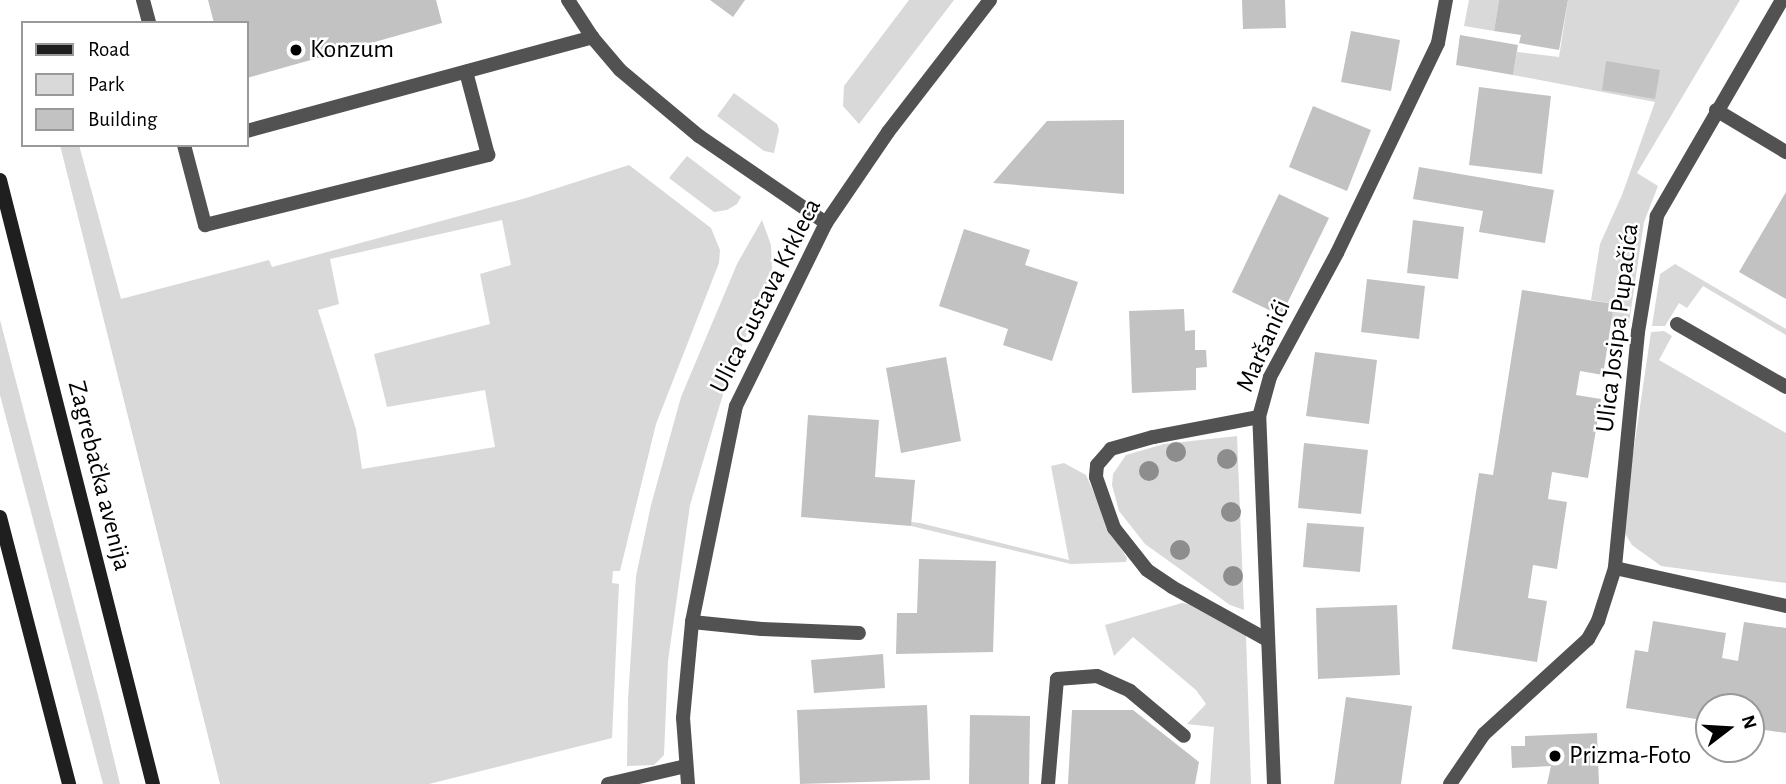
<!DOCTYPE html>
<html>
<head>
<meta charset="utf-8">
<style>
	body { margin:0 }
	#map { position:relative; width:1786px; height:784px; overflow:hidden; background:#fff; font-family:"Alegreya Sans",sans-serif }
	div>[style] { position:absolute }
	.green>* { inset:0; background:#d9d9d9 }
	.building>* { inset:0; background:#c2c2c2 }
	.service>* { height:14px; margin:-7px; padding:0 7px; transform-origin:7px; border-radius:7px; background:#525252 }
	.pedestrian>* { height:14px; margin:-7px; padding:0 7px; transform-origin:7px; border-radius:7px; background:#525252 }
	.minor>* { height:14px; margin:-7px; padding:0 7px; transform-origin:7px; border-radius:7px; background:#525252 }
	.tertiary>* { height:14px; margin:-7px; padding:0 7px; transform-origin:7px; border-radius:7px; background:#525252 }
	.secondary>* { height:14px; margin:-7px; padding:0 7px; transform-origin:7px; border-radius:7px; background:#1f1f1f }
	.trees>* { width:20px; height:20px; margin:-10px; border-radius:50%; background:#8d8d8d }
	.dots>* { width:19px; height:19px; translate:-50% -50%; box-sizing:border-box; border:4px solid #fff; border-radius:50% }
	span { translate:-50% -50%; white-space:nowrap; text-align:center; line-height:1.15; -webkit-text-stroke:5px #fff; paint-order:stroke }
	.poi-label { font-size:26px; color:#000 }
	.left { translate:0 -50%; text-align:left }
	.street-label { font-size:26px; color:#000 }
	.legend { position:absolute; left:21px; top:21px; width:228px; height:126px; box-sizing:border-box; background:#fff; border:2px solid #999; margin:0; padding:9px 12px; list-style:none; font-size:21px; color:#000 }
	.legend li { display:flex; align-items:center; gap:14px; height:35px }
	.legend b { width:35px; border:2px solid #999 }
	.north { position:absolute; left:1695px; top:693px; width:70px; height:70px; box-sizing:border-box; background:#fff; border:2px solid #999; border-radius:50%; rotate:73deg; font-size:19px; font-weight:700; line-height:28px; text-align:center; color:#000 }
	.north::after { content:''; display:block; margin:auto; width:24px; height:32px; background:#000; clip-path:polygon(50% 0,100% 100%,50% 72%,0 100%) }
</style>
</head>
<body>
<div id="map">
	<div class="green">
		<div style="clip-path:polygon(909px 0,954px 0,859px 124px,843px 106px,844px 86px)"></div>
		<div style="clip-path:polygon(1469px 0,1499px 0,1494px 31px,1464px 26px)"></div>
		<div style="clip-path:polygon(1568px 0,1740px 0,1637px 173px,1658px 186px,1644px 222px,1629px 323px,1611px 321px,1614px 304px,1591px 300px,1600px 244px,1622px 195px,1655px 102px,1513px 75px,1517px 52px,1559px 57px)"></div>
		<div style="clip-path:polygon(734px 93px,777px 124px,779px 130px,774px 153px,764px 151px,717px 116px)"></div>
		<div style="clip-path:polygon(evenodd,60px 145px,79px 145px,121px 299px,269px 260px,272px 267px,526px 198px,629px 165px,711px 228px,720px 250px,719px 263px,656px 424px,620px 571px,613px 571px,612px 583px,619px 584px,612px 738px,429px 784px,220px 784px,60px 145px,502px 220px,511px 265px,480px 274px,490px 324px,374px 354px,387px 407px,485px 390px,495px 447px,362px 469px,356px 429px,318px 310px,339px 304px,330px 259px,502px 220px)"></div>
		<div style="clip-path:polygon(687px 156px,741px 197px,737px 204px,727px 210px,714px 212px,669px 178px)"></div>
		<div style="clip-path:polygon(762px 220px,771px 245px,772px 271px,724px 391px,690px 505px,668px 661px,664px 755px,654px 765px,627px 766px,628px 699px,636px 576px,651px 505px,681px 397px,737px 264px)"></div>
		<div style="clip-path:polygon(1675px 264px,1786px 329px,1786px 335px,1703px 286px,1687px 308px,1679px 303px,1665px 326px,1652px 326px,1660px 274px)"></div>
		<div style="clip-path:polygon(0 320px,104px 718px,120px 784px,103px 784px,0 395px)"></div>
		<div style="clip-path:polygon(1664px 331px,1672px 336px,1659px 360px,1786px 433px,1786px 583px,1661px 566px,1632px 545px,1622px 529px,1651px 332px)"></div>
		<div style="clip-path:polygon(1237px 436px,1244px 610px,1230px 605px,1145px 544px,1119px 511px,1112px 485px,1113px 474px,1126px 455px,1164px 444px)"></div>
		<div style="clip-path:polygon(1064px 463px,1086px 475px,1113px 536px,1127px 558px,1126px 562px,1071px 564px,911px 526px,911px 522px,920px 523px,1069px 560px,1051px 466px)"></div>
		<div style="clip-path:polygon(1182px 603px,1189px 604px,1246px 635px,1251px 784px,1210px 784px,1214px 727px,1187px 724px,1206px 704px,1196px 690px,1133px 637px,1114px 656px,1105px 625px)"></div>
	</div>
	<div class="building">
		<div style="clip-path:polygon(208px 0,436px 0,442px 23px,247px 78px,247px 23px,214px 23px)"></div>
		<div style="clip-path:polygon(710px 0,745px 0,733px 17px)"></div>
		<div style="clip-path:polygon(1242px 0,1285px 0,1286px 28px,1243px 29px)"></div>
		<div style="clip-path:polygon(1499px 0,1568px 0,1559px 50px,1519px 43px,1521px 35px,1494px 31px)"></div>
		<div style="clip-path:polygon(1351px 31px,1400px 40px,1391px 91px,1341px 82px)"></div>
		<div style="clip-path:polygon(1460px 35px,1518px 45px,1513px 75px,1456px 65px)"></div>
		<div style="clip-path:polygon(1606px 61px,1660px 70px,1655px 99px,1602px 90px)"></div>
		<div style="clip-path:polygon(1479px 87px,1551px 96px,1542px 174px,1469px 165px)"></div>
		<div style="clip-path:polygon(1313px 106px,1371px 130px,1347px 191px,1289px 167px)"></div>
		<div style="clip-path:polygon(1124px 120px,1124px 194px,993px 183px,1047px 121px)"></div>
		<div style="clip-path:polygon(1419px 167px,1554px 190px,1545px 243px,1479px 232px,1483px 211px,1413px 199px)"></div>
		<div style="clip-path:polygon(1786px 192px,1786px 299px,1739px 272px)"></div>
		<div style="clip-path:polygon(1279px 194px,1329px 218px,1281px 316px,1232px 292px)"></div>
		<div style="clip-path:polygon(1413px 220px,1464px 227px,1458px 279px,1407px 273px)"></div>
		<div style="clip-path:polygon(964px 229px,1030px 250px,1025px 265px,1078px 282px,1052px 361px,1003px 345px,1008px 329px,939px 306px)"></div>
		<div style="clip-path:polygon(1367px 279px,1425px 286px,1419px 339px,1361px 332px)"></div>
		<div style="clip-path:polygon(1522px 290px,1614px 304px,1603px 375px,1580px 371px,1576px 395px,1601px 399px,1588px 478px,1552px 472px,1548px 499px,1567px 502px,1557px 569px,1533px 565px,1528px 598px,1547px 601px,1537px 662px,1452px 649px,1479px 473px,1493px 475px)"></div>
		<div style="clip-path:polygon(1184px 309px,1185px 331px,1195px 330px,1195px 350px,1206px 350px,1207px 367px,1196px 368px,1196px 390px,1132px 393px,1129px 311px)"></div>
		<div style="clip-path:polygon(1315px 352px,1377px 360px,1369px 424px,1306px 416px)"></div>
		<div style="clip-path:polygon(946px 357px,961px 441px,901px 453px,886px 368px)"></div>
		<div style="clip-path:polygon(808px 415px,879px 420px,875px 477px,915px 480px,911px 526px,801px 517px)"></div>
		<div style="clip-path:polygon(1304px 443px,1368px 450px,1361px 514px,1298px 508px)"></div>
		<div style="clip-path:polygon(1307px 523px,1364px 527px,1360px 572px,1303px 567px)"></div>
		<div style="clip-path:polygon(919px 559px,996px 561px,993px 652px,896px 654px,897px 613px,917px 613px)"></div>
		<div style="clip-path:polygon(1397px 605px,1400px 675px,1318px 679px,1316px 608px)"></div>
		<div style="clip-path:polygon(1653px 621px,1726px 633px,1722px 658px,1738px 661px,1744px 622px,1786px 628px,1786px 733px,1751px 728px,1751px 707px,1709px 707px,1709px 721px,1626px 708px,1635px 650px,1648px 652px)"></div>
		<div style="clip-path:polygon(883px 654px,885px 688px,814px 693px,811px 660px)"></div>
		<div style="clip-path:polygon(1346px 697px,1412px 706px,1401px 784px,1334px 784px)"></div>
		<div style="clip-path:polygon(927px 705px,930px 780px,800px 784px,797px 710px)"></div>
		<div style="clip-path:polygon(1072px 710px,1133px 710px,1199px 762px,1195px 784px,1068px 784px)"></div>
		<div style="clip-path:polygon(970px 715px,1030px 716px,1029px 784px,969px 784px)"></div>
		<div style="clip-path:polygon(1597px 733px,1599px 784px,1547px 784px,1551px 766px,1512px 768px,1511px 746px,1525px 746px,1525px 736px)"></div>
	</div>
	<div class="service">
		<div style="left:143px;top:0;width:24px;rotate:75deg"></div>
		<div style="left:1716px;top:110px;width:82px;rotate:31deg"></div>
		<div style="left:247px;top:131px;width:358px;rotate:-15.2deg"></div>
		<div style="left:184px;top:145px;width:83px;rotate:75.3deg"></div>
		<div style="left:205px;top:225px;width:292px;rotate:-13.9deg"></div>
		<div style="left:488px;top:155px;width:86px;rotate:-104.8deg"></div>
		<div style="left:1259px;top:417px;width:108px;rotate:169.3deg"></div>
		<div style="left:1153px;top:437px;width:44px;rotate:164.1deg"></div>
		<div style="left:1111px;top:449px;width:21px;rotate:131deg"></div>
		<div style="left:1097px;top:465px;width:12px;rotate:95deg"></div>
		<div style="left:1096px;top:477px;width:54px;rotate:70.6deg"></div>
		<div style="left:1114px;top:528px;width:53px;rotate:51.8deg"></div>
		<div style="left:1147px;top:570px;width:30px;rotate:34deg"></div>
		<div style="left:1172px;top:587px;width:107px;rotate:29deg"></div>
		<div style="left:692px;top:622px;width:70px;rotate:5.7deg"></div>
		<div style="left:762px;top:629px;width:97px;rotate:2.4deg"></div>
		<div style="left:608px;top:784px;width:80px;rotate:-13deg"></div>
		<div style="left:1048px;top:784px;width:105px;rotate:-85.1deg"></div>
		<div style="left:1057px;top:679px;width:40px;rotate:-4.3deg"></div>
		<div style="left:1097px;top:676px;width:36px;rotate:24deg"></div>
		<div style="left:1130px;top:691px;width:70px;rotate:39.8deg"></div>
	</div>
	<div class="pedestrian">
		<div style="left:1450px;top:784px;width:60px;rotate:-55.8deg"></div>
		<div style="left:1484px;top:734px;width:141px;rotate:-42.4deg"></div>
		<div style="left:1588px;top:639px;width:21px;rotate:-61deg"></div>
		<div style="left:1598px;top:621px;width:56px;rotate:-72.2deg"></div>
	</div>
	<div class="minor">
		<div style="left:568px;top:0;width:44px;rotate:57deg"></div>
		<div style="left:592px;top:37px;width:43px;rotate:49.7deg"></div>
		<div style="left:620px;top:70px;width:103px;rotate:39.9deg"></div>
		<div style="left:699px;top:136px;width:154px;rotate:34.4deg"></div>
		<div style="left:1782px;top:0;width:250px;rotate:120.1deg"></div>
		<div style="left:1657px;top:216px;width:118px;rotate:99.3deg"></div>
		<div style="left:1638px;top:332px;width:237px;rotate:95.6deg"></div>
		<div style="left:1615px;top:568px;width:175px;rotate:12.5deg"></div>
		<div style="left:1677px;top:324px;width:126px;rotate:30deg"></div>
		<div style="left:1274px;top:784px;width:367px;rotate:-92.3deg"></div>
		<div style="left:1259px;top:417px;width:41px;rotate:-74.6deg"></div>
		<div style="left:1270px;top:377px;width:141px;rotate:-61.6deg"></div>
		<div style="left:1337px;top:253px;width:233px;rotate:-64.3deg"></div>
		<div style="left:1438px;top:43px;width:44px;rotate:-79.5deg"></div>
	</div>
	<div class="tertiary">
		<div style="left:688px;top:784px;width:66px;rotate:-94.3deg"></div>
		<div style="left:683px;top:718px;width:96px;rotate:-84.6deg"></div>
		<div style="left:692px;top:622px;width:220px;rotate:-78.5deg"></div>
		<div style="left:736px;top:406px;width:204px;rotate:-63.8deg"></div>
		<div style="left:826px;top:223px;width:110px;rotate:-55.7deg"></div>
		<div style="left:888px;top:132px;width:167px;rotate:-52.3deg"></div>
	</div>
	<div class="secondary">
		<div style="left:0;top:180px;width:623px;rotate:75.79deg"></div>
		<div style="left:0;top:517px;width:276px;rotate:75.5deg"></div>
	</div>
	<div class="trees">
		<div style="left:1176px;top:452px"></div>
		<div style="left:1227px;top:459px"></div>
		<div style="left:1149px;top:471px"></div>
		<div style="left:1231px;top:512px"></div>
		<div style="left:1180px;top:550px"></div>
		<div style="left:1233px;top:576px"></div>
	</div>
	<div class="dots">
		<div style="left:296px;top:50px;background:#000"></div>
		<div style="left:1555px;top:756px;background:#000"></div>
	</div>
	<div class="poi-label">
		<span class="left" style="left:310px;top:50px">Konzum</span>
		<span class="left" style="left:1569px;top:756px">Prizma-Foto</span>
	</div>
	<div class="street-label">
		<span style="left:766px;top:296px;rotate:-63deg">Ulica Gustava Krkleca</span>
		<span style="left:1618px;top:328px;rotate:-83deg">Ulica Josipa Pupačića</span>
		<span style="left:1264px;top:346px;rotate:-66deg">Maršanići</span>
		<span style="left:99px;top:476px;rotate:76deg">Zagrebačka avenija</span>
	</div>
	<ul class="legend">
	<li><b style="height:9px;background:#1f1f1f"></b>Road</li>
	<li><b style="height:19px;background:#d9d9d9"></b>Park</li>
	<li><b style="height:19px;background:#c2c2c2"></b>Building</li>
	</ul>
	<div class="north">N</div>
</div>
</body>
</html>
